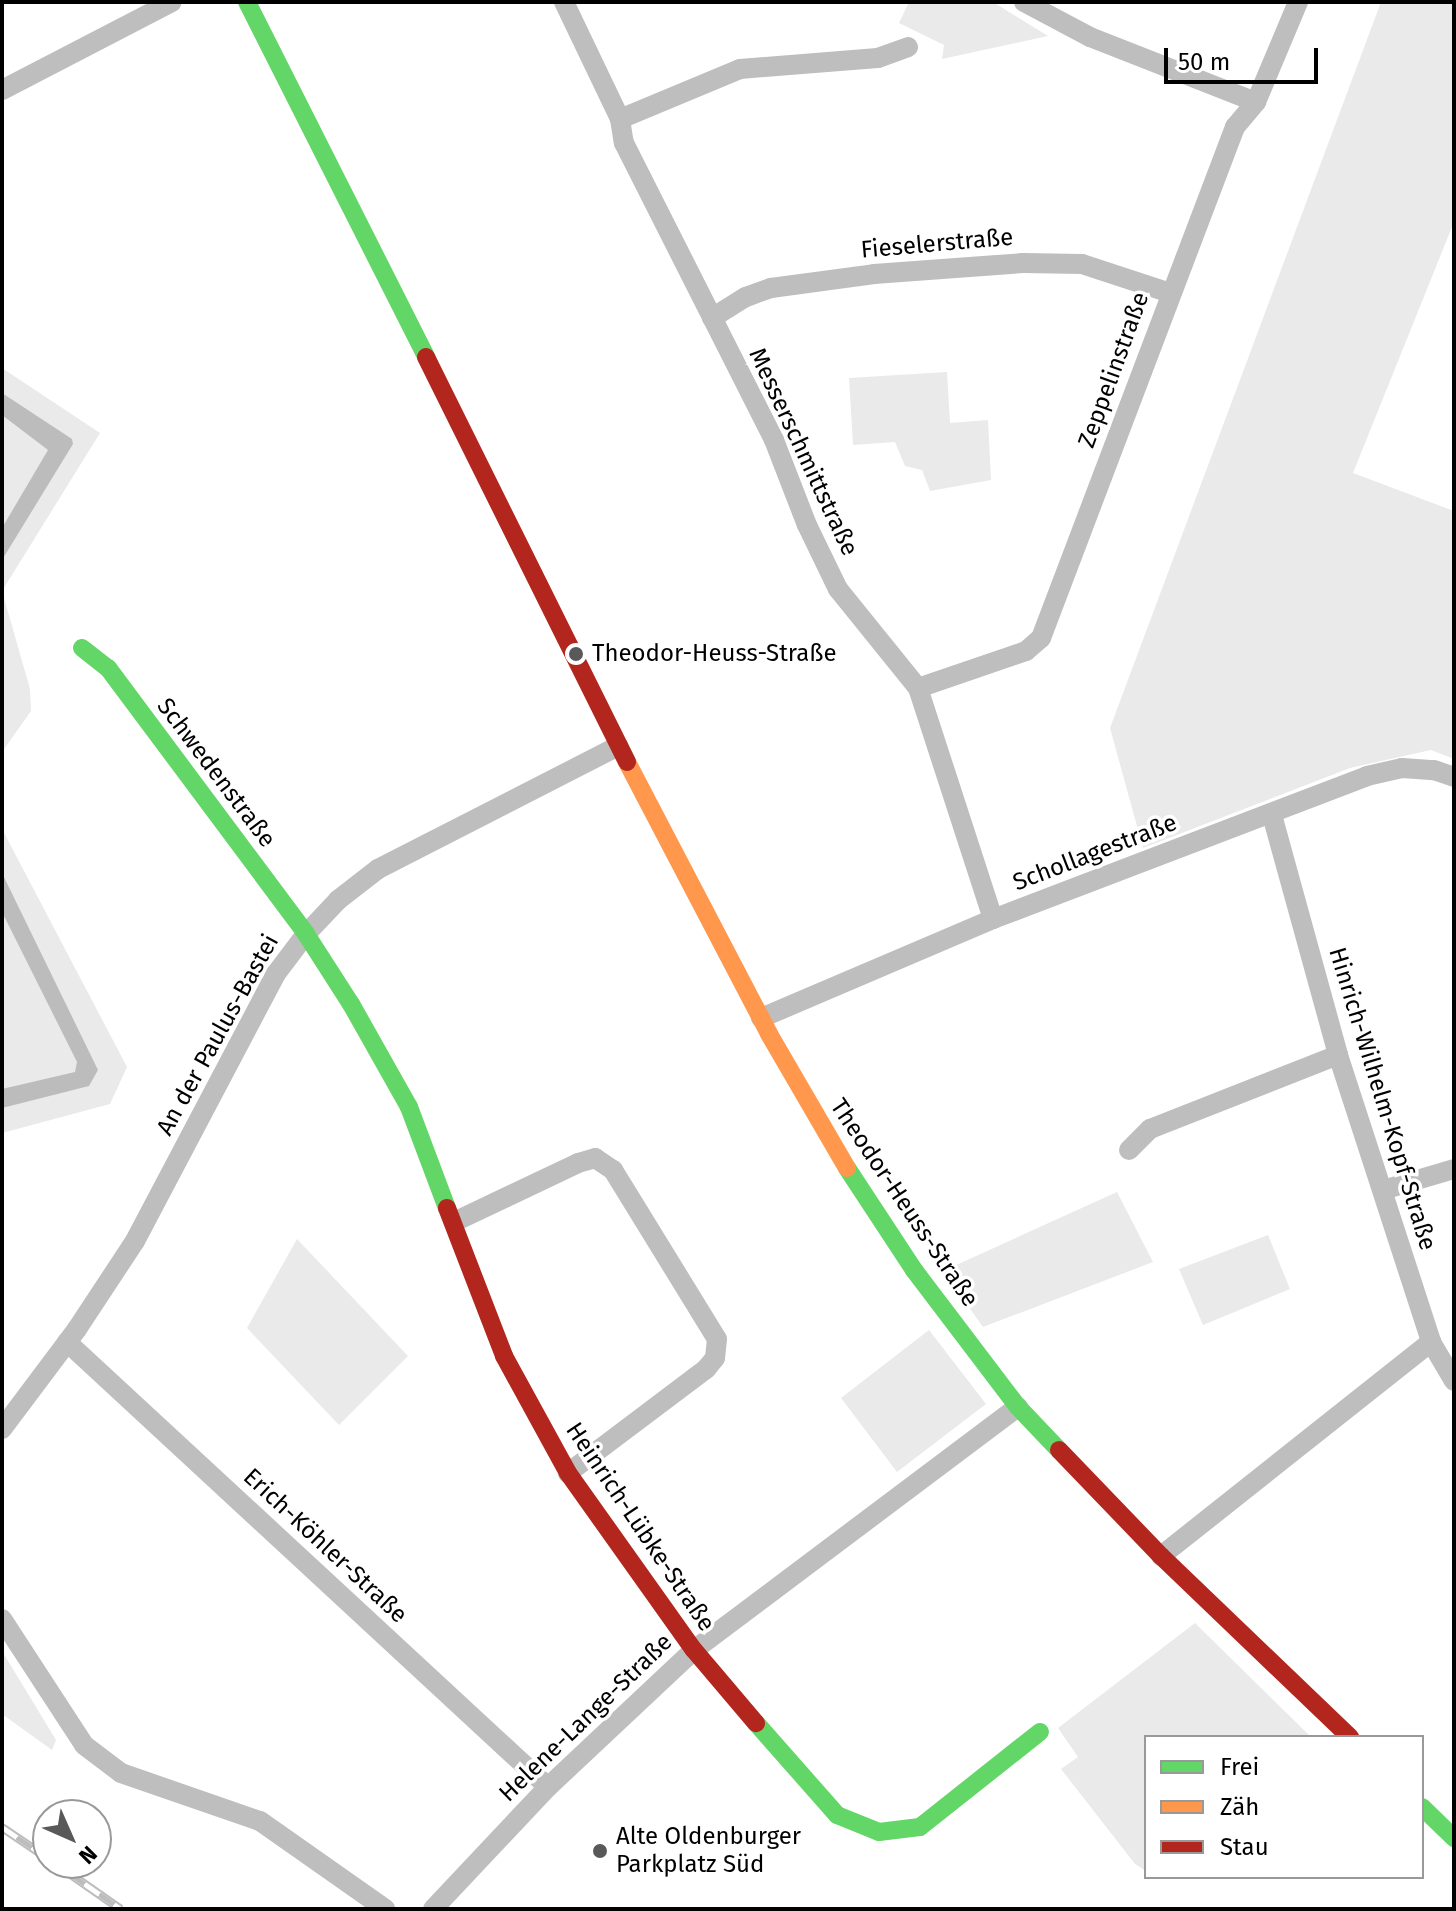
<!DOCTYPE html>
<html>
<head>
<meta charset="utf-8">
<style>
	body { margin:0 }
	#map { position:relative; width:1456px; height:1911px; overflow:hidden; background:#fff; font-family:"Fira Sans",sans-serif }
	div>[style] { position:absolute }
	.green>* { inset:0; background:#eaeaea }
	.water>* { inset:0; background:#bcbcbc }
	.street>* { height:20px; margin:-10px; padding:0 10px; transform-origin:10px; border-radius:10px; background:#bebebe }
	.fast>* { height:18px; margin:-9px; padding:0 9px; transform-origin:9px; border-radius:9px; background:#63d668 }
	.slow>* { height:18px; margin:-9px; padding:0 9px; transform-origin:9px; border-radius:9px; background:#ff974d }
	.jam>* { height:18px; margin:-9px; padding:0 9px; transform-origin:9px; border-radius:9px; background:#b3261e }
	.rail>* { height:9px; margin-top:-4.5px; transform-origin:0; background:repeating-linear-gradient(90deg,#fff 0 18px,#bdbdbd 0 36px); box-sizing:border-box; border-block:2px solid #bdbdbd }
	.dots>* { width:22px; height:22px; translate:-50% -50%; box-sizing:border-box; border:4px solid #fff; border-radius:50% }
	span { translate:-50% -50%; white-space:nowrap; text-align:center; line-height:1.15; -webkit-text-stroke:7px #fff; paint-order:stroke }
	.street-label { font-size:24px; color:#000 }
	.poi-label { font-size:24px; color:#000 }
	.left { translate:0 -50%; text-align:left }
	.frame { position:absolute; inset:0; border:4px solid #000; pointer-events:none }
	.legend { position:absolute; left:1144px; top:1735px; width:280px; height:144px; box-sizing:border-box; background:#fff; border:2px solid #999; margin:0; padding:10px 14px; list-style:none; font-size:24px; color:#000 }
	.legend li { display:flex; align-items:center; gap:16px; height:40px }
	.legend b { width:40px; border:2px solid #999 }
	.north { position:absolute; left:32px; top:1799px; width:80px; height:80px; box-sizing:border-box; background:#fff; border:2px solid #999; border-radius:50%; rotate:135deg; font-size:22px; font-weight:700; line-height:32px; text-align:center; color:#000 }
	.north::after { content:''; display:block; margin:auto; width:28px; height:36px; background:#595959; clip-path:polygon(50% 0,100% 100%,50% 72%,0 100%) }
	.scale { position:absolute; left:1164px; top:48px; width:154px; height:36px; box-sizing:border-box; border:4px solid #000; border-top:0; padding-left:10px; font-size:24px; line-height:28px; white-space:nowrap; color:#000; -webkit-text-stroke:6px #fff; paint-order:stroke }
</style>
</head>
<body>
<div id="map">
	<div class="green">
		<div style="clip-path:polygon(909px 2px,993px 2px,1048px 36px,942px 59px,944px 45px,899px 23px)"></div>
		<div style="clip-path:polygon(1381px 2px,1454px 2px,1454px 222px,1353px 473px,1454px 511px,1454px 759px,1431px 750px,1350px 768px,1143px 848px,1110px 728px)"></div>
		<div style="clip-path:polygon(2px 368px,100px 433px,2px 591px,30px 689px,31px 711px,2px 752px)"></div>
		<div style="clip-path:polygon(947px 372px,950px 423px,988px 420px,991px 480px,930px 491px,922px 470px,905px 466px,895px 442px,853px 445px,849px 378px)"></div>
		<div style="clip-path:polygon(2px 829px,127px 1067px,110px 1104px,2px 1133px)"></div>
		<div style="clip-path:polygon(1117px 1192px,1153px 1262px,983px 1327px,943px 1271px)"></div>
		<div style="clip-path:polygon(1268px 1235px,1290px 1289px,1203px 1325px,1179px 1269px)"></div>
		<div style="clip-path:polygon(297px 1239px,408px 1356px,339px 1425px,247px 1328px)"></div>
		<div style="clip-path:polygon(929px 1330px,986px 1404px,897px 1472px,841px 1398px)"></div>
		<div style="clip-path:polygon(1195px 1623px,1311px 1737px,1146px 1737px,1146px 1871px,1135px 1864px,1061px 1769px,1078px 1757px,1058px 1728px)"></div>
		<div style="clip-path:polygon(2px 1651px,56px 1740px,52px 1750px,2px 1714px)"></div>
	</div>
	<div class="water">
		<div style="clip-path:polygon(2px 393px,72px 439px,73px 444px,2px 560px,2px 528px,48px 450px,2px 415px)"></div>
		<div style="clip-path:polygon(2px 873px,98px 1070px,89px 1086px,2px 1108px,2px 1089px,75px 1072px,77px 1062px,2px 912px)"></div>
	</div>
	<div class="street">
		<div style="left:564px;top:2px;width:130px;rotate:64.4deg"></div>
		<div style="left:620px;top:119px;width:24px;rotate:81deg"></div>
		<div style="left:624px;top:143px;width:333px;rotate:63.2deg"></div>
		<div style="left:774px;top:440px;width:91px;rotate:68.8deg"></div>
		<div style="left:807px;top:525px;width:71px;rotate:64.2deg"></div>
		<div style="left:838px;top:589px;width:127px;rotate:51.1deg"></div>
		<div style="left:918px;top:688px;width:243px;rotate:72deg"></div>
		<div style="left:1024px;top:2px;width:75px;rotate:27.9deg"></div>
		<div style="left:1090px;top:37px;width:178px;rotate:21.4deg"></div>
		<div style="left:2px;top:90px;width:191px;rotate:-27.4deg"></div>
		<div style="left:620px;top:119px;width:130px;rotate:-22.6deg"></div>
		<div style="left:740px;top:69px;width:138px;rotate:-4.6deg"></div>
		<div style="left:878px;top:58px;width:32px;rotate:-20deg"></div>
		<div style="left:712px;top:318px;width:40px;rotate:-32deg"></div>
		<div style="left:746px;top:297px;width:27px;rotate:-20deg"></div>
		<div style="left:771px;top:288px;width:104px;rotate:-7.7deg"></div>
		<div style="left:874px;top:274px;width:149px;rotate:-4.2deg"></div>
		<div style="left:1023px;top:263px;width:59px;rotate:1deg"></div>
		<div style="left:1082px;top:264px;width:93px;rotate:18.2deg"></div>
		<div style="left:918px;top:688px;width:114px;rotate:-18.9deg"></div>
		<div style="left:1026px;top:651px;width:20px;rotate:-41deg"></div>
		<div style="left:1041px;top:638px;width:547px;rotate:-69.21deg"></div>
		<div style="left:1235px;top:127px;width:33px;rotate:-50deg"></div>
		<div style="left:1256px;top:102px;width:108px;rotate:-67.2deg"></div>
		<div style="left:1272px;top:815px;width:249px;rotate:74.6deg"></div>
		<div style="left:1338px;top:1055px;width:302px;rotate:72deg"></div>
		<div style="left:1431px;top:1342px;width:45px;rotate:59.5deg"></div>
		<div style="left:761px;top:1018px;width:252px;rotate:-23.1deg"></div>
		<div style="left:993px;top:919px;width:400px;rotate:-20.9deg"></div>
		<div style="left:1367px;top:776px;width:36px;rotate:-13deg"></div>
		<div style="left:1402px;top:768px;width:32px;rotate:4deg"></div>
		<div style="left:1434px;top:770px;width:21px;rotate:19deg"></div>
		<div style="left:1129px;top:1150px;width:30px;rotate:-45deg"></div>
		<div style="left:1150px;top:1129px;width:202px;rotate:-21.5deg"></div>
		<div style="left:1383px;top:1190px;width:74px;rotate:-16.5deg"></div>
		<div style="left:454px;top:1222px;width:137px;rotate:-25.4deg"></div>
		<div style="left:578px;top:1163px;width:18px;rotate:-16deg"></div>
		<div style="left:595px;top:1158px;width:22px;rotate:34deg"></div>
		<div style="left:613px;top:1170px;width:198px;rotate:58.4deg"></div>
		<div style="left:717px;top:1339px;width:19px;rotate:96deg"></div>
		<div style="left:715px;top:1358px;width:14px;rotate:129deg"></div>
		<div style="left:706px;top:1369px;width:173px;rotate:143deg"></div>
		<div style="left:67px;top:1342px;width:655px;rotate:42.77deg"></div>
		<div style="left:2px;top:1429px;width:125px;rotate:-53.1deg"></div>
		<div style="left:77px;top:1329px;width:105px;rotate:-56.6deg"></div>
		<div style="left:135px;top:1241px;width:301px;rotate:-62.2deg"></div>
		<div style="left:275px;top:975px;width:51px;rotate:-52.9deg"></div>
		<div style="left:306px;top:934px;width:47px;rotate:-46.7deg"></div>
		<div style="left:338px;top:900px;width:51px;rotate:-37.8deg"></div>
		<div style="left:378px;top:869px;width:270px;rotate:-27.1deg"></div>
		<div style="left:1161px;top:1556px;width:345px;rotate:-38.4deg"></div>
		<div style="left:2px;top:1619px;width:150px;rotate:56.9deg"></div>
		<div style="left:84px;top:1745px;width:46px;rotate:37.1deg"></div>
		<div style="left:121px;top:1773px;width:147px;rotate:19.1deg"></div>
		<div style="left:260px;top:1821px;width:153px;rotate:35.1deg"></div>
		<div style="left:433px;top:1909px;width:168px;rotate:-46.7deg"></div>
		<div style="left:548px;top:1787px;width:200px;rotate:-43.2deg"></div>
		<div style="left:694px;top:1650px;width:405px;rotate:-36.9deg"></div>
	</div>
	<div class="fast">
		<div style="left:247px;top:2px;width:398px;rotate:63.2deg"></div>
		<div style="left:82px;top:648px;width:33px;rotate:38deg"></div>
		<div style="left:108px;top:668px;width:332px;rotate:53.3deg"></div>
		<div style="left:306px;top:934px;width:83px;rotate:57.3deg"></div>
		<div style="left:351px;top:1004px;width:118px;rotate:60.6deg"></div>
		<div style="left:409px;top:1107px;width:108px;rotate:69.4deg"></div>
		<div style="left:847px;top:1168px;width:122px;rotate:56.7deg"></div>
		<div style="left:914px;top:1270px;width:172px;rotate:52.8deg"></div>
		<div style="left:1018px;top:1407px;width:59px;rotate:46.4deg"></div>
		<div style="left:756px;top:1723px;width:123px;rotate:48.6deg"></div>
		<div style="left:837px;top:1815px;width:45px;rotate:22deg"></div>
		<div style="left:879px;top:1832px;width:41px;rotate:-7deg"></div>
		<div style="left:920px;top:1827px;width:153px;rotate:-38.4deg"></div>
		<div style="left:1422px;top:1807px;width:45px;rotate:44.1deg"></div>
	</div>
	<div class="slow">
		<div style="left:627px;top:762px;width:307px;rotate:62.4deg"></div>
		<div style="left:769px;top:1034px;width:155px;rotate:59.8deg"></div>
	</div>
	<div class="jam">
		<div style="left:426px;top:357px;width:452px;rotate:63.6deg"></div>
		<div style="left:447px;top:1208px;width:159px;rotate:68.9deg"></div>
		<div style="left:504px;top:1356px;width:133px;rotate:61.3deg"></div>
		<div style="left:568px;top:1473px;width:217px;rotate:54.6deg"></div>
		<div style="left:694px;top:1650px;width:96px;rotate:49.7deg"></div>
		<div style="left:1059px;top:1450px;width:147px;rotate:46.1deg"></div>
		<div style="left:1161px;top:1556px;width:262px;rotate:43.8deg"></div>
	</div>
	<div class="rail">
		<div style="left:2px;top:1827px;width:55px;rotate:34deg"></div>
		<div style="left:55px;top:1863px;width:80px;rotate:34.9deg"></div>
	</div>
	<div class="dots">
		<div style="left:576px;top:654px;background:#595959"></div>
		<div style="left:600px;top:1851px;background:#595959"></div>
	</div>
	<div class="street-label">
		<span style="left:937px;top:244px;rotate:-5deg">Fieselerstraße</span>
		<span style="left:1114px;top:370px;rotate:-70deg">Zeppelinstraße</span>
		<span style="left:803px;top:452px;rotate:65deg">Messerschmittstraße</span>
		<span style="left:216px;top:773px;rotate:53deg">Schwedenstraße</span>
		<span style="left:1095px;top:853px;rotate:-21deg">Schollagestraße</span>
		<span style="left:218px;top:1035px;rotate:-61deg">An der Paulus-Bastei</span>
		<span style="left:1382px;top:1099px;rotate:73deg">Hinrich-Wilhelm-Kopf-Straße</span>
		<span style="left:904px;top:1203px;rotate:56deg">Theodor-Heuss-Straße</span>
		<span style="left:640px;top:1527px;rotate:56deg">Heinrich-Lübke-Straße</span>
		<span style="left:325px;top:1546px;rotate:43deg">Erich-Köhler-Straße</span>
		<span style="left:586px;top:1718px;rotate:-44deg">Helene-Lange-Straße</span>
	</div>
	<div class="poi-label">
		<span class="left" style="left:592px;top:654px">Theodor-Heuss-Straße</span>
		<span class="left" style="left:616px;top:1851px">Alte Oldenburger<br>Parkplatz Süd</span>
	</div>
	<div class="frame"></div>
	<ul class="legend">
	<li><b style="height:10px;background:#63d668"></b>Frei</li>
	<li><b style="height:10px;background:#ff974d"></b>Zäh</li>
	<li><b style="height:10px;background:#b3261e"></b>Stau</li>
	</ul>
	<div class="north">N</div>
	<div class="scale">50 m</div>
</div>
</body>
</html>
